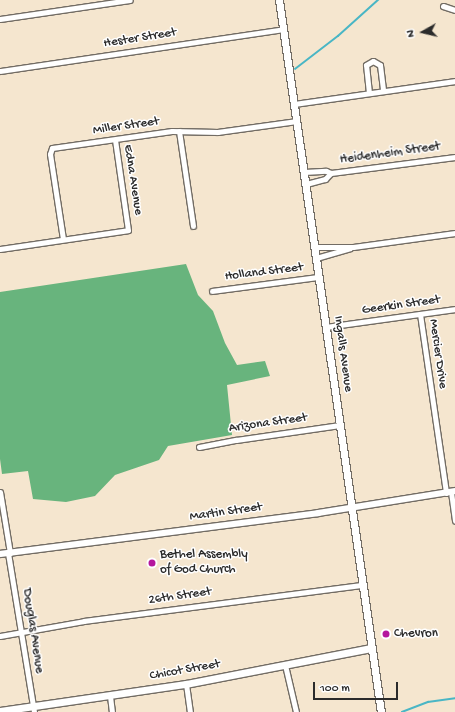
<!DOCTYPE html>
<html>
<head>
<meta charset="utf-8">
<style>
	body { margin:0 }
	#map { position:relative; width:455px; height:712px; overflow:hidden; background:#f5e6cf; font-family:"Gochi Hand",sans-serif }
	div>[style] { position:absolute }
	.forest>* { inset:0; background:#68b47d }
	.stream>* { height:1.5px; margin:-0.75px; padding:0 0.75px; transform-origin:0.75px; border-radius:0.75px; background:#49b6c5 }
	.roads { filter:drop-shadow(1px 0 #726c64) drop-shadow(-1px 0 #726c64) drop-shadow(0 1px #726c64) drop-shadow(0 -1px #726c64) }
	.minor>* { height:5px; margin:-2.5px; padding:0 2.5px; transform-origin:2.5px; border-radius:2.5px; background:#fff }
	.tertiary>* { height:6px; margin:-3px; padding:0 3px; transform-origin:3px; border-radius:3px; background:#fff }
	.secondary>* { height:7px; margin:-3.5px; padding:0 3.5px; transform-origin:3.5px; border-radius:3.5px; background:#fff }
	.dots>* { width:11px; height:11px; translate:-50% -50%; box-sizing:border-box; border:2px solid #fff; border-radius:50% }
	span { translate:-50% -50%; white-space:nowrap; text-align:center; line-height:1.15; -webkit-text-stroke:3px #fff; paint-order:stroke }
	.street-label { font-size:13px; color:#2b2b2b }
	.poi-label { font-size:13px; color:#2b2b2b }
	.left { translate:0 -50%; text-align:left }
	.north { position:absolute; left:403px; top:12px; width:40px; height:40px; -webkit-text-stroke:3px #fff; paint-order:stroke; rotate:262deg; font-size:11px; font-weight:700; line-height:16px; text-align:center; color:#2b2b2b }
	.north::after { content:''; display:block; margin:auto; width:14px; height:18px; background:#2b2b2b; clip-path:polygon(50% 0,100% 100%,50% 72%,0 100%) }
	.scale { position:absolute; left:313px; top:682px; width:85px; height:18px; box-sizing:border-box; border:2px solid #2b2b2b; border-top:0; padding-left:5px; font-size:12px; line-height:14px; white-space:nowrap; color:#2b2b2b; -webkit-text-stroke:3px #fff; paint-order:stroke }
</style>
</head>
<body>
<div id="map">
	<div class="forest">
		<div style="clip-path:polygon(186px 264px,198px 295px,213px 311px,225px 343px,237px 365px,265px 361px,270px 376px,227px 385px,232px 435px,168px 446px,159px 460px,115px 475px,95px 496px,66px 502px,33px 499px,28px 471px,2px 474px,0 459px,0 292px)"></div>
	</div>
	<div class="stream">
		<div style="left:295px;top:69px;width:54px;rotate:-37.5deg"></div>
		<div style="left:338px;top:36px;width:54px;rotate:-42deg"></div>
		<div style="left:402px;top:712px;width:28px;rotate:-21deg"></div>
		<div style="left:428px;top:702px;width:27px;rotate:-8deg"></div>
	</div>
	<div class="roads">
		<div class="minor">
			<div style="left:443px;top:6px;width:13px;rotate:18deg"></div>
			<div style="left:0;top:19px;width:131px;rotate:-8.3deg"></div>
			<div style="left:0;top:71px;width:286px;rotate:-8.4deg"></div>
			<div style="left:369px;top:93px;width:28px;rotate:-96deg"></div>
			<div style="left:366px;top:65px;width:8px;rotate:-30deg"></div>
			<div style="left:373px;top:61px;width:8px;rotate:30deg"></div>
			<div style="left:380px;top:65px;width:26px;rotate:83deg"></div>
			<div style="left:294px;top:104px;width:163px;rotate:-8.1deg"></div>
			<div style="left:179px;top:131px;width:96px;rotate:81.6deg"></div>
			<div style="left:304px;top:172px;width:22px;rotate:-3deg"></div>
			<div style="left:326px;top:171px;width:5px;rotate:22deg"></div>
			<div style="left:331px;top:173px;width:125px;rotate:-7.4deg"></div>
			<div style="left:306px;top:184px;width:20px;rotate:-15deg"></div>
			<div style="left:325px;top:179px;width:8px;rotate:-45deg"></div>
			<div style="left:63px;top:239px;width:86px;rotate:-98.7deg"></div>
			<div style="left:50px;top:154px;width:6px;rotate:-72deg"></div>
			<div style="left:52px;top:148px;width:121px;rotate:-8.1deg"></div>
			<div style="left:172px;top:131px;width:46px;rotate:1.2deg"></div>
			<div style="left:218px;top:132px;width:79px;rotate:-8deg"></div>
			<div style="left:315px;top:247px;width:38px"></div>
			<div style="left:353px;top:247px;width:103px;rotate:-7.8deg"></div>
			<div style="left:0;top:249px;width:129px;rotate:-8.4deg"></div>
			<div style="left:128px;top:230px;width:91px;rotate:-98.2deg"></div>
			<div style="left:316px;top:258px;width:35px;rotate:-16deg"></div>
			<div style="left:212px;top:291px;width:108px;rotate:-7.5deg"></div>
			<div style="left:420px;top:314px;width:181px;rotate:81.7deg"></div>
			<div style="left:326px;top:327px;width:130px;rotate:-7.9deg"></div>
			<div style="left:199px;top:447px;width:38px;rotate:-11deg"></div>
			<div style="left:236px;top:440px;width:105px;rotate:-8.2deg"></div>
			<div style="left:0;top:492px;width:62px;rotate:80.7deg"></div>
			<div style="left:451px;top:492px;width:29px;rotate:82deg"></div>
			<div style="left:8px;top:553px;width:161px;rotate:80.7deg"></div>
			<div style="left:0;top:636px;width:85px;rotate:-10.1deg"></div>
			<div style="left:84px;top:621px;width:281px;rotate:-7.4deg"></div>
			<div style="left:285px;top:665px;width:48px;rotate:76.8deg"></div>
			<div style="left:186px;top:684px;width:28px;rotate:82deg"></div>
			<div style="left:110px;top:696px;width:16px;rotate:83deg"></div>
		</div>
		<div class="tertiary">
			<div style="left:0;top:554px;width:321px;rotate:-7.3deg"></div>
			<div style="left:318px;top:513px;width:139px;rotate:-9.1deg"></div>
		</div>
		<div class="secondary">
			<div style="left:279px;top:0;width:719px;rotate:81.85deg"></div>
			<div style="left:0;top:711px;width:188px;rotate:-8.3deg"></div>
			<div style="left:186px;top:684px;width:189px;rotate:-11deg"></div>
		</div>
	</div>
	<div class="dots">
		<div style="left:152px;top:563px;background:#b5179e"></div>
		<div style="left:386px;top:634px;background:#b5179e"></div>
	</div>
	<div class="street-label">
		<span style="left:140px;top:39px;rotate:-9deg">Hester Street</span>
		<span style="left:126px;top:127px;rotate:-8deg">Miller Street</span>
		<span style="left:390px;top:154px;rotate:-8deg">Heidenheim Street</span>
		<span style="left:132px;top:180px;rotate:81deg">Edna Avenue</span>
		<span style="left:264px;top:273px;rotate:-7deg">Holland Street</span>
		<span style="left:401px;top:306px;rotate:-8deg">Geerkin Street</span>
		<span style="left:342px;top:354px;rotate:82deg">Ingalls Avenue</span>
		<span style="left:437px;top:354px;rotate:82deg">Mercier Drive</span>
		<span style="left:268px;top:424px;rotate:-8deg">Arizona Street</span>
		<span style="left:226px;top:513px;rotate:-8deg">Martin Street</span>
		<span style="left:180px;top:597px;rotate:-8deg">26th Street</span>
		<span style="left:32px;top:631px;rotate:81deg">Douglas Avenue</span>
		<span style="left:185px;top:671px;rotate:-10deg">Chicot Street</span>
	</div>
	<div class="poi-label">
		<span class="left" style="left:160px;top:563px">Bethel Assembly<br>of God Church</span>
		<span class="left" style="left:394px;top:634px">Chevron</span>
	</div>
	<div class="north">N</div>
	<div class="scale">100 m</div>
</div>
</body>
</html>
